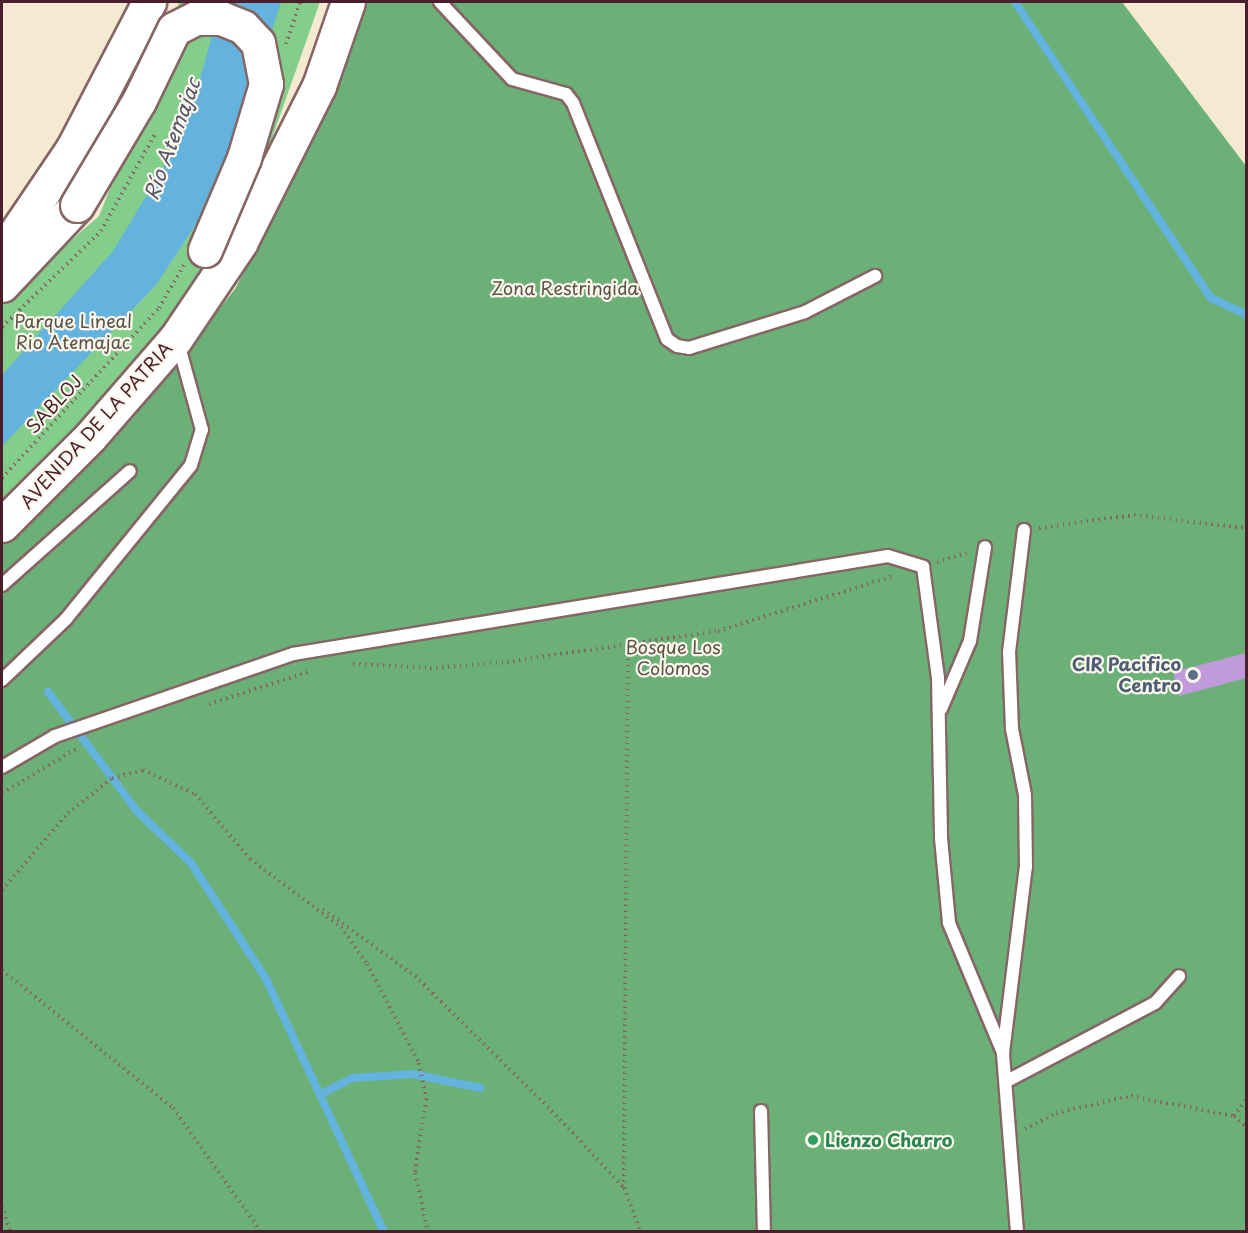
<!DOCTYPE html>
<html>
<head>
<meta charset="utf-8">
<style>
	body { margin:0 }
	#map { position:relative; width:1248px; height:1233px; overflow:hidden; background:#f4e9d1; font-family:"Playpen Sans",sans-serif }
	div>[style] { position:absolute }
	.green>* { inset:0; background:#84ce8b }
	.forest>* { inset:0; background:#6bb177 }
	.water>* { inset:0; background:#63b3de }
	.stream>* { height:8px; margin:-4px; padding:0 4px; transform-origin:4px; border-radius:4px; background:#63b3de }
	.building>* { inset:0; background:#c19adc }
	.path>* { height:4px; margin-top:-2px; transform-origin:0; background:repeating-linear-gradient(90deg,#866665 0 1.5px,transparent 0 6px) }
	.roads { filter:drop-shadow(2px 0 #866665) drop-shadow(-2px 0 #866665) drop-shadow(0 2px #866665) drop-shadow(0 -2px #866665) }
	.lane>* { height:12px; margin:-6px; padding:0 6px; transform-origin:6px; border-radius:6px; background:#fff }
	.primary>* { height:33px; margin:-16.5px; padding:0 16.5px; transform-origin:16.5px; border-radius:16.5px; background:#fff }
	.bridges { filter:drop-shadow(2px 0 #866665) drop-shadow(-2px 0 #866665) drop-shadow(0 2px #866665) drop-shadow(0 -2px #866665) }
	.primary-bridge>* { height:33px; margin:-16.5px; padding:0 16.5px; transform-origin:16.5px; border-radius:16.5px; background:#fff }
	.dots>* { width:16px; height:16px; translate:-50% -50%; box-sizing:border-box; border:3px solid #fbf7ec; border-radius:50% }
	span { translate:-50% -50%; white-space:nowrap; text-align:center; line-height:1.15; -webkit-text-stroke:4.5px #fbf7ec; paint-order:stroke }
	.park-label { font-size:18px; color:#5b5448 }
	.street-label { font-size:18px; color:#4a1f2b }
	.service-label { font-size:18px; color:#4e5e75; font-weight:700 }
	.right { translate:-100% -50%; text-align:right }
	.leisure-label { font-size:18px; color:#27864d; font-weight:700 }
	.left { translate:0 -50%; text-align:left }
	.water-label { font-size:20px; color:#53536a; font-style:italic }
	.frame { position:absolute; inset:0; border:3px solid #4a1f2b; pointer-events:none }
</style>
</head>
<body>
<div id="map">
	<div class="green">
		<div style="clip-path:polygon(179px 2px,320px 2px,259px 175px,157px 346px,2px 510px,2px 300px,99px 216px,166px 50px)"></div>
	</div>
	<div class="forest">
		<div style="clip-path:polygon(367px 2px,1122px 2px,1246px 166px,1246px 1231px,2px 1231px,2px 542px,132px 419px,235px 289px,314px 138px)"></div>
	</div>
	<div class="water">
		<div style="clip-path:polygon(221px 2px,281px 2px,252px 93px,196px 224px,156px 285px,2px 446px,2px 375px,113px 251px,168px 160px,199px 83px)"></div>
	</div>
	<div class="stream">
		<div style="left:1015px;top:2px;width:355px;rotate:56.5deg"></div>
		<div style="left:1211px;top:298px;width:38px;rotate:25deg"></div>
		<div style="left:48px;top:692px;width:149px;rotate:53.2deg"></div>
		<div style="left:137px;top:811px;width:75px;rotate:43.9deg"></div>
		<div style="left:191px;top:863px;width:138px;rotate:57.1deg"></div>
		<div style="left:266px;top:979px;width:279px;rotate:65deg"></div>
		<div style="left:321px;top:1094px;width:36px;rotate:-27deg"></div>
		<div style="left:353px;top:1078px;width:59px;rotate:-3.9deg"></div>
		<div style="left:412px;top:1074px;width:70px;rotate:11.5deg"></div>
	</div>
	<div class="building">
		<div style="clip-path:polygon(1246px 653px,1246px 678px,1179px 696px,1173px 672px)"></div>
	</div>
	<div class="path">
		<div style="left:286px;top:44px;width:44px;rotate:-71.6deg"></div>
		<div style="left:2px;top:327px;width:138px;rotate:-44.1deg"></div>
		<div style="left:101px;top:231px;width:113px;rotate:-60.9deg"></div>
		<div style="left:2px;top:478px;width:231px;rotate:-47.3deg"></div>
		<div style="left:159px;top:308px;width:50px;rotate:-59.8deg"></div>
		<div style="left:1039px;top:528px;width:96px;rotate:-7.8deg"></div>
		<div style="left:1134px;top:515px;width:113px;rotate:6.6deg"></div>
		<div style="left:937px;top:562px;width:31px;rotate:-17deg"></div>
		<div style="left:353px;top:664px;width:77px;rotate:3deg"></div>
		<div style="left:430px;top:668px;width:77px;rotate:-4.5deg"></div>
		<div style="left:507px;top:662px;width:213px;rotate:-8.4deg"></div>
		<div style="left:718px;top:631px;width:183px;rotate:-17.4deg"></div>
		<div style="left:209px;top:704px;width:107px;rotate:-17.9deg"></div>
		<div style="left:2px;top:793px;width:86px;rotate:-30.7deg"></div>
		<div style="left:2px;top:890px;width:101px;rotate:-49.4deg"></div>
		<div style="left:68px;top:813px;width:56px;rotate:-38.5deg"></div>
		<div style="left:112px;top:778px;width:32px;rotate:-14deg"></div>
		<div style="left:143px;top:770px;width:57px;rotate:24.8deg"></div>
		<div style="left:195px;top:794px;width:85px;rotate:49.8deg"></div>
		<div style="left:250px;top:859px;width:114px;rotate:36.8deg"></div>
		<div style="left:341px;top:927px;width:45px;rotate:54.9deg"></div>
		<div style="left:367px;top:964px;width:112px;rotate:62.3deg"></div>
		<div style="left:419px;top:1063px;width:37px;rotate:79deg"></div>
		<div style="left:426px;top:1099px;width:75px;rotate:98.5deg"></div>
		<div style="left:415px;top:1173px;width:60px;rotate:77.6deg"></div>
		<div style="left:323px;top:909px;width:114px;rotate:36.1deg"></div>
		<div style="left:415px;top:976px;width:198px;rotate:44.6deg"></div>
		<div style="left:556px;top:1115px;width:100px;rotate:47deg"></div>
		<div style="left:624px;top:1188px;width:47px;rotate:68.9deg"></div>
		<div style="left:2px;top:970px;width:220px;rotate:38.9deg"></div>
		<div style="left:173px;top:1108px;width:152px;rotate:54.6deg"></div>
		<div style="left:1234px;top:1116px;width:20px;rotate:-53deg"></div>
		<div style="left:1025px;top:1129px;width:35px;rotate:-27deg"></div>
		<div style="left:1056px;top:1113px;width:77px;rotate:-12.8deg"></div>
		<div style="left:1131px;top:1096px;width:105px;rotate:11deg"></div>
		<div style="left:1234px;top:1116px;width:16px;rotate:43deg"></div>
		<div style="left:624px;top:1188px;width:546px;rotate:-89.58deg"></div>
		<div style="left:2px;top:1206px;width:27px;rotate:73deg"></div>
	</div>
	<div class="roads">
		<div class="lane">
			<div style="left:440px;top:2px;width:105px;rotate:46.9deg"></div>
			<div style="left:512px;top:79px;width:56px;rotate:15.5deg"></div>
			<div style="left:566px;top:94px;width:11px;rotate:52deg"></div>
			<div style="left:573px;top:103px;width:254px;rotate:68.3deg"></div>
			<div style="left:667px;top:339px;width:12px;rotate:35deg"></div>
			<div style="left:677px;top:346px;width:12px;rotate:9deg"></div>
			<div style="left:689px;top:348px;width:121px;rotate:-17.2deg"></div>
			<div style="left:805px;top:312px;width:79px;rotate:-27.2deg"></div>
			<div style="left:2px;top:585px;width:171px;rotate:-41.7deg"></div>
			<div style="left:2px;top:680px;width:88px;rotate:-43.6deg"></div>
			<div style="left:66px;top:619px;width:198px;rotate:-50.9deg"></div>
			<div style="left:191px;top:465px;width:37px;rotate:-73deg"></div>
			<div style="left:202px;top:430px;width:94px;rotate:-105.4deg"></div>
			<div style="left:941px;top:709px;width:74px;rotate:-66.9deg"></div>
			<div style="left:970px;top:641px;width:95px;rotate:-80.9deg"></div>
			<div style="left:2px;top:767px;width:61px;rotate:-30.3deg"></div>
			<div style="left:55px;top:736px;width:252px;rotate:-19deg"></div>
			<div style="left:293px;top:654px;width:603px;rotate:-9.35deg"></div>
			<div style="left:888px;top:556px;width:37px;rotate:17deg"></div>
			<div style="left:923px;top:567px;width:112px;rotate:82.3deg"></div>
			<div style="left:938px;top:678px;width:160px;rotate:88.9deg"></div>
			<div style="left:941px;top:838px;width:85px;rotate:84.6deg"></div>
			<div style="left:949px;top:923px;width:141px;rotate:67.4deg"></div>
			<div style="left:1007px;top:1081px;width:167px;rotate:-27.8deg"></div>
			<div style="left:1155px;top:1003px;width:36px;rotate:-48deg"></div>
			<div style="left:761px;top:1111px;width:121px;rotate:88.6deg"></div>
			<div style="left:1017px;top:1232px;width:180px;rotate:-94.5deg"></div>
			<div style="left:1003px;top:1053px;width:187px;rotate:-83deg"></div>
			<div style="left:1026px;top:867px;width:72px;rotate:-90.8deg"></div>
			<div style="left:1025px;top:795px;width:67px;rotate:-101.1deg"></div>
			<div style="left:1012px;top:729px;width:77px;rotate:-92.2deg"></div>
			<div style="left:1009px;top:652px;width:123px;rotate:-83deg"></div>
		</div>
		<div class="primary">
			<div style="left:2px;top:253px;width:127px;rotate:-55.9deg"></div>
			<div style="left:73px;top:148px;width:165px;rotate:-62.5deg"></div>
			<div style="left:2px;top:285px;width:110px;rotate:-46.8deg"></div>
			<div style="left:2px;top:525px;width:124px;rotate:-45deg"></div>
			<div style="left:90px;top:437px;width:131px;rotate:-49deg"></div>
			<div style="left:176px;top:338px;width:115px;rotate:-56deg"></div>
			<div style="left:240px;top:243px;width:176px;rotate:-63.3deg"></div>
			<div style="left:319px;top:86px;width:89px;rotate:-71deg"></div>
		</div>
	</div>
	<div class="bridges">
		<div class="primary-bridge">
			<div style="left:77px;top:205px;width:121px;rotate:-59.2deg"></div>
			<div style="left:139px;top:101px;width:80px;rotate:-64.1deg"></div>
			<div style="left:174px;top:29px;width:25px;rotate:-27deg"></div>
			<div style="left:196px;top:18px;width:25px"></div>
			<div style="left:221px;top:18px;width:24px;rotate:22deg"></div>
			<div style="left:243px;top:27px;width:22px;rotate:47deg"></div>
			<div style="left:258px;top:43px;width:42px;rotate:79deg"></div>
			<div style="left:266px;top:84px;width:77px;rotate:106.6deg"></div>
			<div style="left:244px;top:158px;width:100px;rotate:113deg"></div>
		</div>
	</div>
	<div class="dots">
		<div style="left:1193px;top:675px;background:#5c6f8a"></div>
		<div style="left:813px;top:1140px;background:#2e9e5b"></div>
	</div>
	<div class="park-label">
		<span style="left:565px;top:288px">Zona Restringida</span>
		<span style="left:73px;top:332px">Parque Lineal<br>Rio Atemajac</span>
		<span style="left:673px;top:658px">Bosque Los<br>Colomos</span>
	</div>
	<div class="street-label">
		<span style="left:54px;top:404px;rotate:-47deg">SABLOJ</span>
		<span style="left:96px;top:425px;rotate:-48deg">AVENIDA DE LA PATRIA</span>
	</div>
	<div class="service-label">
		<span class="right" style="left:1181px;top:675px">CIR Pacifico<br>Centro</span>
	</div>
	<div class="leisure-label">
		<span class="left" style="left:825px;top:1140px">Lienzo Charro</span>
	</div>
	<div class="water-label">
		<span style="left:172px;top:139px;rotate:-70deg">Río Atemajac</span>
	</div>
	<div class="frame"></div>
</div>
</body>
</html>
